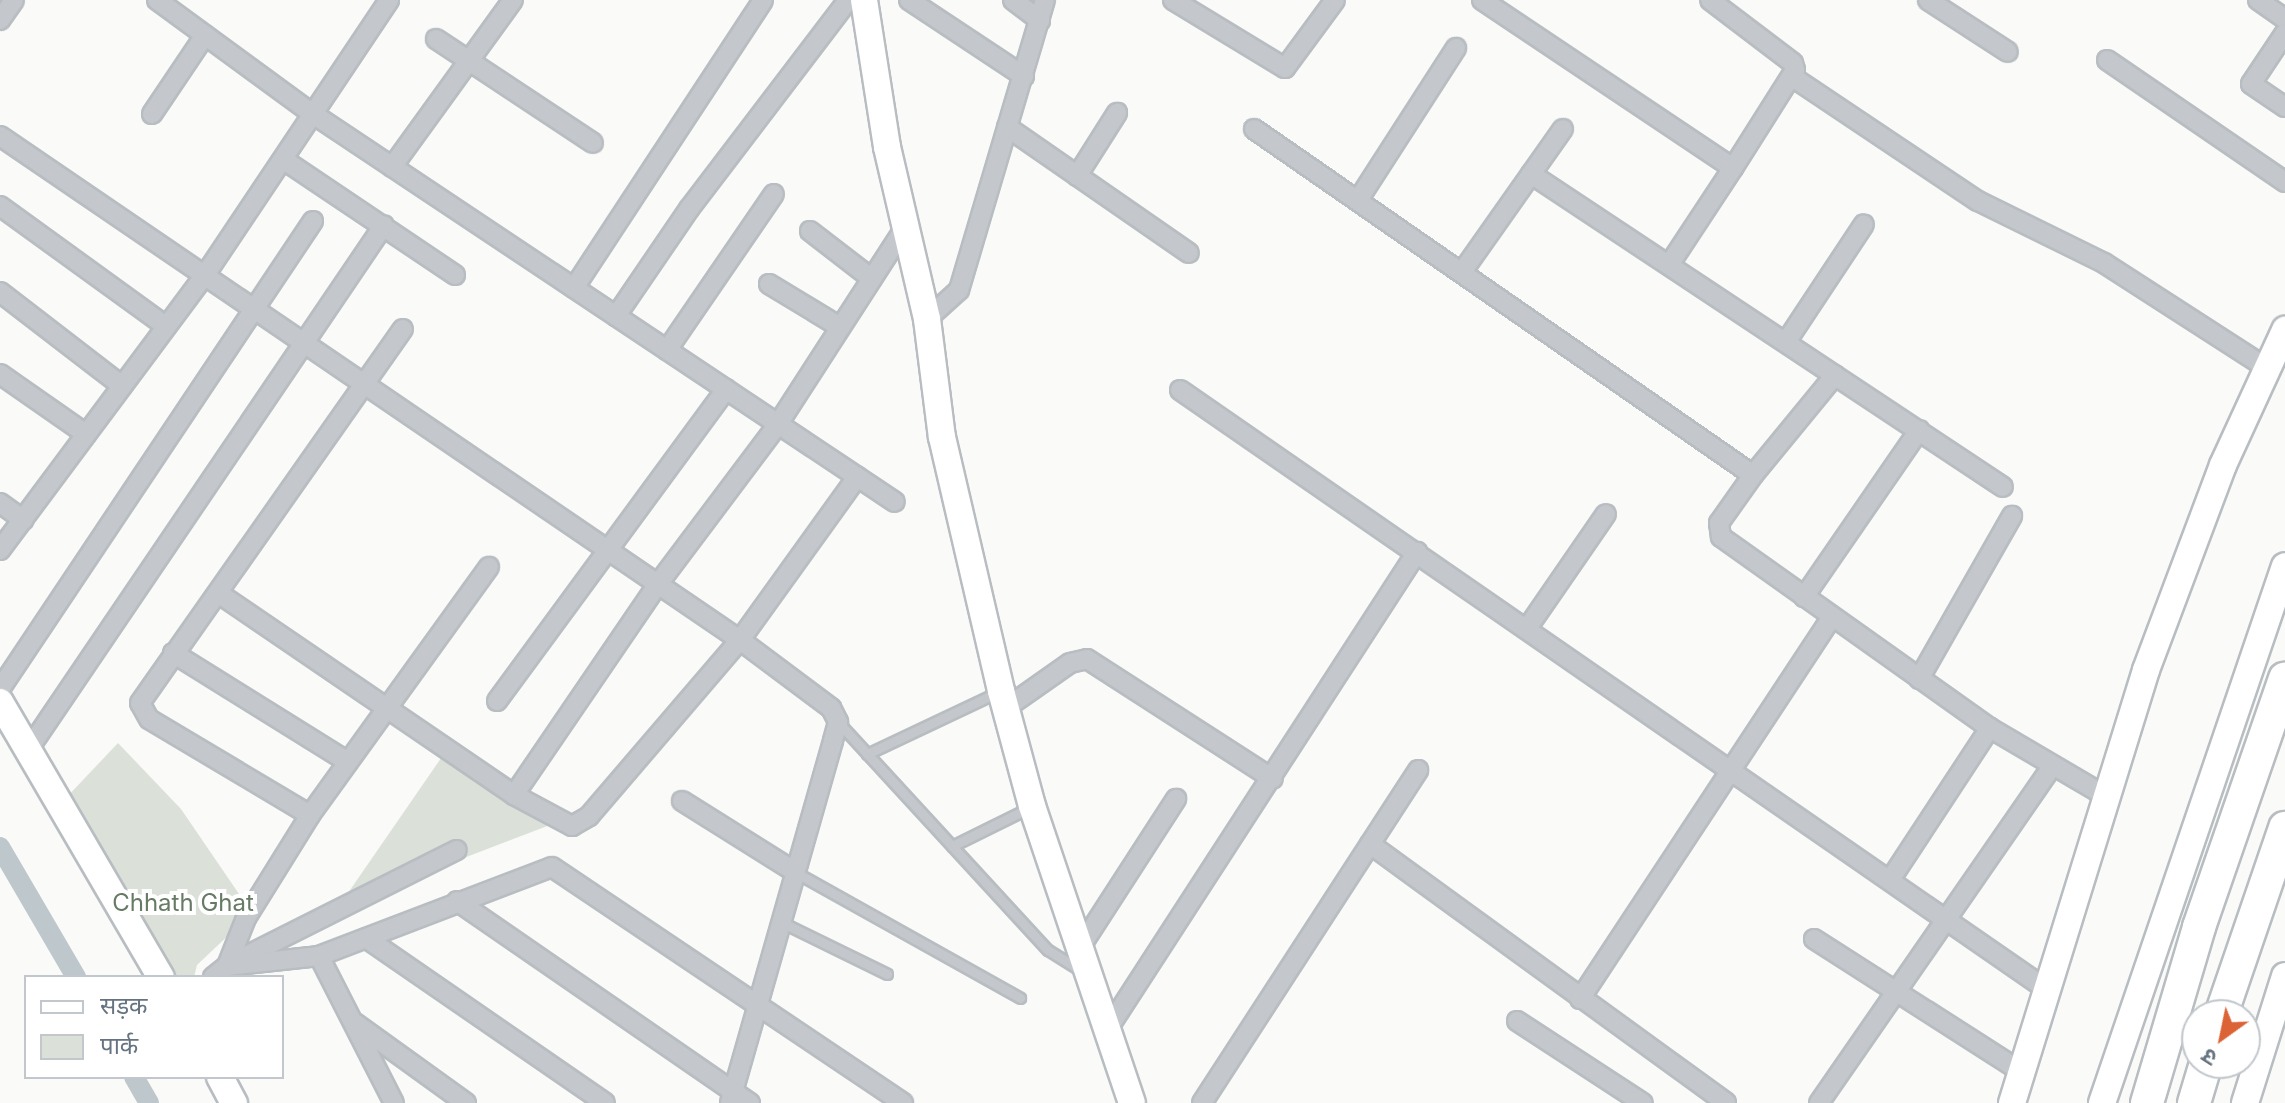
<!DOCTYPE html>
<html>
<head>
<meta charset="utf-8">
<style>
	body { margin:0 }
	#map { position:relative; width:2285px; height:1103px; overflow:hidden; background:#fafaf8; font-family:Inter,"Noto Sans Devanagari",sans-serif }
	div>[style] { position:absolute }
	.green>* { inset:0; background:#dbe1d9 }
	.canal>* { height:20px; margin:-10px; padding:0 10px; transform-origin:10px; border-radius:10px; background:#bec7cc }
	.roads { filter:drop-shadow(2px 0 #b8bdc1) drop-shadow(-2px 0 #b8bdc1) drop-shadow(0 2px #b8bdc1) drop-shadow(0 -2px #b8bdc1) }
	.lane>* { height:9px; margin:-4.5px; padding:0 4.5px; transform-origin:4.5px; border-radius:4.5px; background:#c4c7cb }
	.street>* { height:18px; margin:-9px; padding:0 9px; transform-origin:9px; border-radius:9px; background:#c4c7cb }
	.secondary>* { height:26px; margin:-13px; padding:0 13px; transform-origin:13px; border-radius:13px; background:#fff }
	.highway>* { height:32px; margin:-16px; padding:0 16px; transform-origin:16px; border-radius:16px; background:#fff }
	span { translate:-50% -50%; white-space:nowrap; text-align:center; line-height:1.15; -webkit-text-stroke:8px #fff; paint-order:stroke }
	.park-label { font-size:24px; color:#677a65 }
	.legend { position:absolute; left:24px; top:975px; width:260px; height:104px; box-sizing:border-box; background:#fff; border:2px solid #c2c7cd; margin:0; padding:10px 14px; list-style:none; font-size:24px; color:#667481 }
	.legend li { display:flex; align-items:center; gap:16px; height:40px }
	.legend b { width:40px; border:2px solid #c2c7cd }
	.north { position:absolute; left:2181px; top:999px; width:80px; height:80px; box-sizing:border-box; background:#fff; border:2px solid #c2c7cd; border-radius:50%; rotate:213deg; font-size:22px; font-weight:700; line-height:32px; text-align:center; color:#667481 }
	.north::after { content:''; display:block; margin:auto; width:28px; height:36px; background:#db6336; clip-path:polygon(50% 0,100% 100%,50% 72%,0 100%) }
</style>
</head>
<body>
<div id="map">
	<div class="green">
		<div style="clip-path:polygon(118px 743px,181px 809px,252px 913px,197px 965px,194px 977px,168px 977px,65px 799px)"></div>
		<div style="clip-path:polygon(448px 748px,550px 825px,339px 906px)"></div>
	</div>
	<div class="canal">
		<div style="left:0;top:847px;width:151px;rotate:59.7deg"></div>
		<div style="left:134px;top:1077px;width:30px;rotate:60deg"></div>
	</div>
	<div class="roads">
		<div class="lane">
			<div style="left:838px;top:722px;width:310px;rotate:47.4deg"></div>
			<div style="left:1048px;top:950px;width:38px;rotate:32deg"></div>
			<div style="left:867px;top:754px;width:145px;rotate:-25.3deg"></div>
			<div style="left:952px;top:846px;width:88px;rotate:-26.3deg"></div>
			<div style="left:795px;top:872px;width:258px;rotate:29.2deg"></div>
			<div style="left:781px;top:922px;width:118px;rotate:26.1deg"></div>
		</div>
		<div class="street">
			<div style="left:157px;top:0;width:193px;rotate:36.2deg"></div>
			<div style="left:313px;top:114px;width:699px;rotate:33.69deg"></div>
			<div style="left:909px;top:0;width:138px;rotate:33.5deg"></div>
			<div style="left:1013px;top:0;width:34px;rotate:37deg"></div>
			<div style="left:1173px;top:0;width:131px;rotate:31.3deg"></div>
			<div style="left:1285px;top:68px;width:84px;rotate:-53.7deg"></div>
			<div style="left:1482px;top:0;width:302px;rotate:33.8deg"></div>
			<div style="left:1733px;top:168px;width:116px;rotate:-57.7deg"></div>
			<div style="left:1795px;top:70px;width:7px;rotate:-106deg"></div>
			<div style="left:1793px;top:63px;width:104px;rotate:-142.8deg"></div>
			<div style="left:1928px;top:0;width:95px;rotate:33deg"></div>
			<div style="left:2258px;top:0;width:33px;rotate:35deg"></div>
			<div style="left:0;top:20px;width:24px;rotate:-55deg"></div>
			<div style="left:2285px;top:33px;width:61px;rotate:123.7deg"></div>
			<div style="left:2251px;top:84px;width:41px;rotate:34.1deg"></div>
			<div style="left:436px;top:39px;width:188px;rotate:33.5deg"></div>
			<div style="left:2107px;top:60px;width:216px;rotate:34.4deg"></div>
			<div style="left:1794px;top:78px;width:221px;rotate:33.8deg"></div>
			<div style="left:1978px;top:201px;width:140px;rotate:26.2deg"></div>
			<div style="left:2104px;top:263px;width:194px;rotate:32.8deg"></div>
			<div style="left:152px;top:114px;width:95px;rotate:-56.1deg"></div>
			<div style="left:1007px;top:127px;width:221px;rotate:34.7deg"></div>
			<div style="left:1254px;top:129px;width:607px;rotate:34.74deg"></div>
			<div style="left:1753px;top:475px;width:59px;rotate:125.3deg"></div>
			<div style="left:1719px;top:523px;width:14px;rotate:82deg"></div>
			<div style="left:1721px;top:537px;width:330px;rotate:35.4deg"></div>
			<div style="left:1990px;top:728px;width:138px;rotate:30.5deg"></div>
			<div style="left:0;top:136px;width:895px;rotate:34.26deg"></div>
			<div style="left:740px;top:640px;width:114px;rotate:36.8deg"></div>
			<div style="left:831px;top:708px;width:16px;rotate:63deg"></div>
			<div style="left:838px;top:722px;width:20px;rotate:105deg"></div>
			<div style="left:833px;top:741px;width:376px;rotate:105.9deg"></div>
			<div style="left:284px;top:160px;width:206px;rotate:33.9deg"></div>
			<div style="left:392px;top:167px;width:206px;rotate:-54.1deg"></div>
			<div style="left:1531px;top:174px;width:566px;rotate:33.55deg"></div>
			<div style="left:1077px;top:176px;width:75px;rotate:-57.6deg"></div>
			<div style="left:1358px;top:200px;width:181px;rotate:-57.2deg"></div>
			<div style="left:0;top:206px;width:205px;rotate:35.9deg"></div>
			<div style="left:810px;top:231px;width:78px;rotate:37.7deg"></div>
			<div style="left:1669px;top:265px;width:116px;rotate:-56.6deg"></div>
			<div style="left:1462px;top:272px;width:175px;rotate:-54.8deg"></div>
			<div style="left:769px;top:284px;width:83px;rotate:31.2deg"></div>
			<div style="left:574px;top:288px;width:344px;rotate:-56.7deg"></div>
			<div style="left:0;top:292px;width:154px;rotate:37.6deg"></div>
			<div style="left:616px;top:316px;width:130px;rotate:-55.7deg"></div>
			<div style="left:689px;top:209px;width:263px;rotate:-52.7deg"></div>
			<div style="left:927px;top:319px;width:43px;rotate:-42.2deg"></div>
			<div style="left:959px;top:290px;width:302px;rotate:-73.5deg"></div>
			<div style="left:1786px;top:342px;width:141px;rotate:-56.5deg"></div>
			<div style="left:667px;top:350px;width:189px;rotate:-55.6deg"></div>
			<div style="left:0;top:374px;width:105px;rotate:34.9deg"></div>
			<div style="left:1180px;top:390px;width:1057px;rotate:34.67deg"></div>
			<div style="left:1753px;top:475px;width:129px;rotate:-50.6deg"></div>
			<div style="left:0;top:503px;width:29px;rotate:36deg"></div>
			<div style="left:0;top:550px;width:343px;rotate:-53.3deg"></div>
			<div style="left:205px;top:275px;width:331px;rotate:-56.2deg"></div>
			<div style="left:221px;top:595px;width:355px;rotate:34.3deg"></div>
			<div style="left:514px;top:795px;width:66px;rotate:28.1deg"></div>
			<div style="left:572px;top:826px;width:20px;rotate:-30deg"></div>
			<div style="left:589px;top:816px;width:232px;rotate:-49.4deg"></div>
			<div style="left:740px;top:640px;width:201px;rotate:-54.3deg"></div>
			<div style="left:1804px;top:597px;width:203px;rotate:-55.4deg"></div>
			<div style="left:1528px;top:627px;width:137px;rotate:-55.4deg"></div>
			<div style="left:173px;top:653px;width:206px;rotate:31.9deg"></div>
			<div style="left:1919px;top:679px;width:188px;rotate:-60.3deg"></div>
			<div style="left:0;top:689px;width:563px;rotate:-56.23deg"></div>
			<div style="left:497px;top:701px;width:387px;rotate:-53.7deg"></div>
			<div style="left:1006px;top:708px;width:78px;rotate:-35.1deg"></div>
			<div style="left:1070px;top:663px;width:17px;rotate:-13deg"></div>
			<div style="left:1087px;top:659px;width:221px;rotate:32.8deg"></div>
			<div style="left:28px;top:750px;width:634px;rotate:-55.86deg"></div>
			<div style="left:514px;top:795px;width:255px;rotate:-55.7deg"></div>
			<div style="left:658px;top:584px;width:200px;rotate:-53.1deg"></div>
			<div style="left:778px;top:424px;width:232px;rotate:-57.1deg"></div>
			<div style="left:682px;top:801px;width:133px;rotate:32.1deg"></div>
			<div style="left:310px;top:815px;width:187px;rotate:-149.2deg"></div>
			<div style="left:149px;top:719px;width:18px;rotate:-119deg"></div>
			<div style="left:140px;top:703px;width:457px;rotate:-54.9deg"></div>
			<div style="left:1370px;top:844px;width:440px;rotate:36deg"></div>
			<div style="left:1890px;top:880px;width:182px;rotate:-56.7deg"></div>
			<div style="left:457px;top:901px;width:356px;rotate:34.6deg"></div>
			<div style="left:366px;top:938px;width:290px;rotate:34.6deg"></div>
			<div style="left:1814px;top:939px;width:247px;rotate:32.6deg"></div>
			<div style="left:1079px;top:949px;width:179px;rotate:-57.1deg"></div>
			<div style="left:319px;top:956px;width:165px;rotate:63deg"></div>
			<div style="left:236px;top:961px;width:247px;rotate:-26.7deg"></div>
			<div style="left:227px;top:966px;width:52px;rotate:-68.4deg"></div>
			<div style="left:246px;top:918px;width:121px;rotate:-58.1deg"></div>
			<div style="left:310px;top:815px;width:306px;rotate:-54.2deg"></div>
			<div style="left:213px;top:977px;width:18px;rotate:-38deg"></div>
			<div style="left:227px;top:966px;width:93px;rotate:-6.2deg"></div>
			<div style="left:319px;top:956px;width:249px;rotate:-20.9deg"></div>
			<div style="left:552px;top:867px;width:423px;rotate:33.9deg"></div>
			<div style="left:1580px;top:999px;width:456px;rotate:-56.6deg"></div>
			<div style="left:1517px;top:1021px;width:150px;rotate:33.1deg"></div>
			<div style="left:355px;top:1023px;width:137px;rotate:35.8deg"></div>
			<div style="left:1107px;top:1030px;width:570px;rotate:-57.04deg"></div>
			<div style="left:1202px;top:1103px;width:397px;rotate:-57deg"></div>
			<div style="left:1819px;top:1103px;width:410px;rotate:-55.3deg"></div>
		</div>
		<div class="secondary">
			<div style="left:864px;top:0;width:149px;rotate:81.1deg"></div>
			<div style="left:887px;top:147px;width:177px;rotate:76.9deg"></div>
			<div style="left:927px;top:319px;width:119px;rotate:82.8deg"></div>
			<div style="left:942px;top:437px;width:261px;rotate:76.9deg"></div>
			<div style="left:1001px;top:691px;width:119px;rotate:74.9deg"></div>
			<div style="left:1032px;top:806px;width:313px;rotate:71.4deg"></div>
			<div style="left:0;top:702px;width:319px;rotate:59.7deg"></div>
			<div style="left:220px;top:1077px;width:30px;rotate:62deg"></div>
			<div style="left:2012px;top:1103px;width:453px;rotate:-72.8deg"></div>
			<div style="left:2146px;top:670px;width:219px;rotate:-69.4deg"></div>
			<div style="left:2223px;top:465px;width:149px;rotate:-65.3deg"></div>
			<div style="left:2102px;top:1103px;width:567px;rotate:-71.18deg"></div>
			<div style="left:2245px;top:1103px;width:133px;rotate:-72.5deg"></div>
		</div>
		<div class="highway">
			<div style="left:2221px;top:1015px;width:198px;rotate:-71.1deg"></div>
			<div style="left:2147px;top:1103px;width:184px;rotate:-73.5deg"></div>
			<div style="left:2199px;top:927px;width:263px;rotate:-70.9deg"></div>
			<div style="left:2194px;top:1103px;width:42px;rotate:-73.3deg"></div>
		</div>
	</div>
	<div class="park-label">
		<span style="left:183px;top:903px">Chhath Ghat</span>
	</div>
	<ul class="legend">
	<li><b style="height:10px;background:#fff"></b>सड़क</li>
	<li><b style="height:22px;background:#dbe1d9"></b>पार्क</li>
	</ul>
	<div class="north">उ</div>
</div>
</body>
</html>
